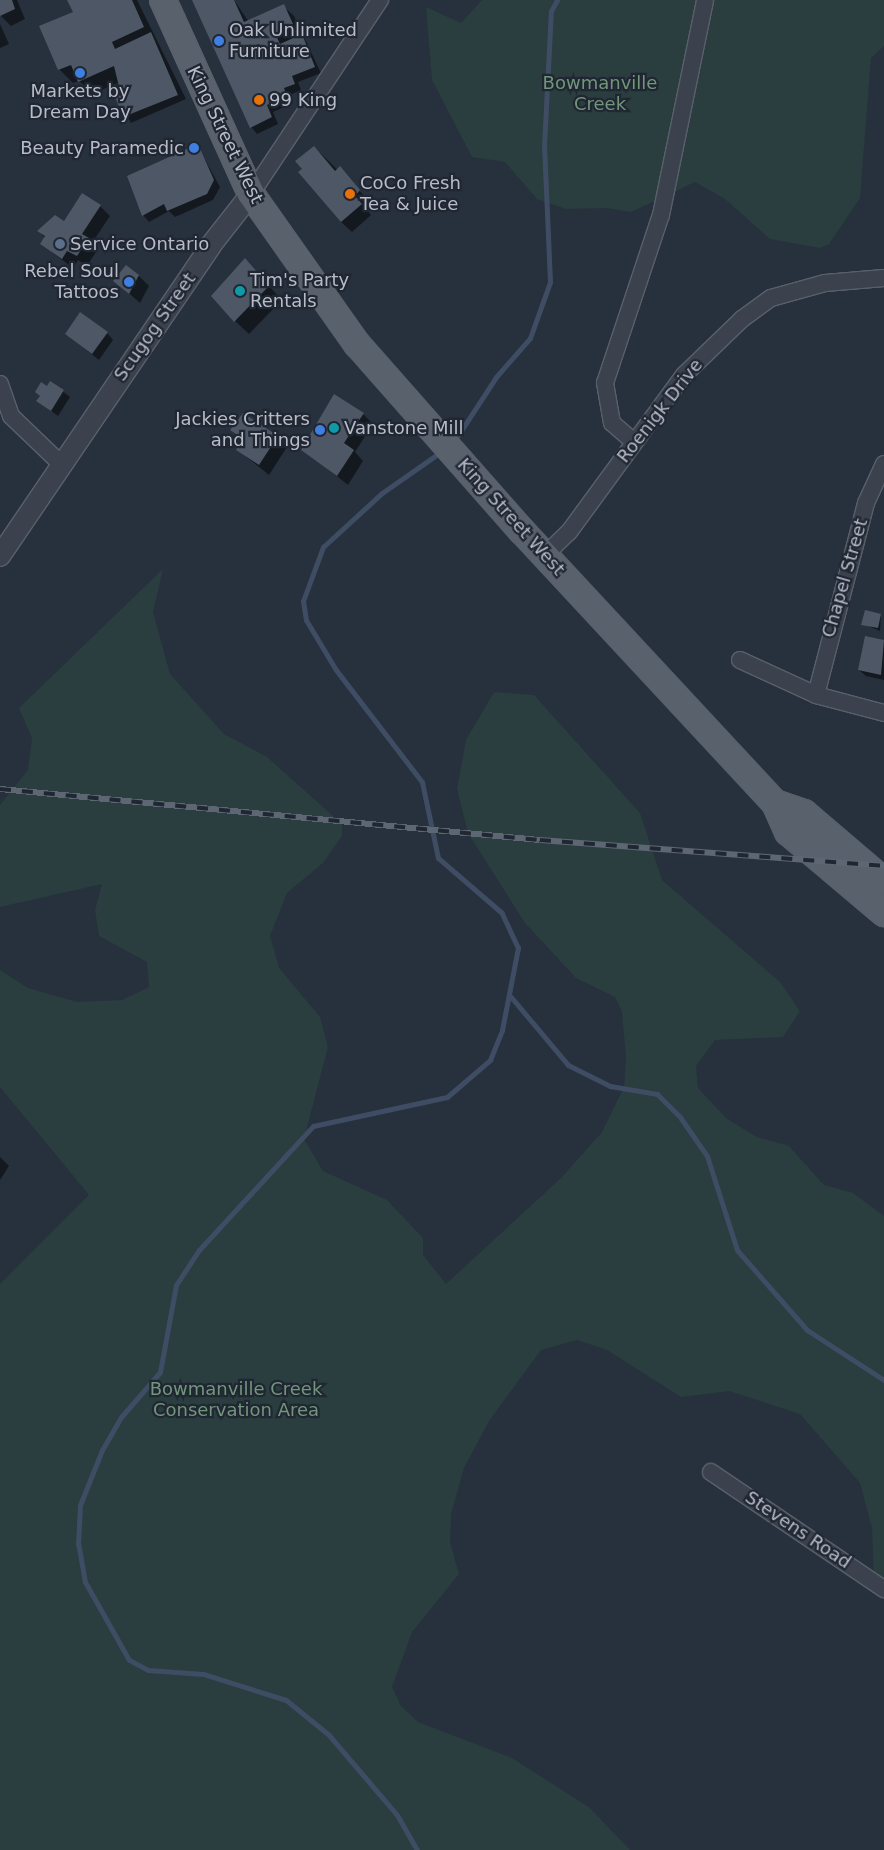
<!DOCTYPE html>
<html>
<head>
<meta charset="utf-8">
<style>
	body { margin:0 }
	#map { position:relative; width:884px; height:1850px; overflow:hidden; background:#27303d; font-family:"DejaVu Sans",sans-serif }
	div>[style] { position:absolute }
	.green>* { inset:0; background:#2a3d3f }
	.shadow>* { inset:0; background:#0007 }
	.stream>* { height:5px; margin:-2.5px; padding:0 2.5px; transform-origin:2.5px; border-radius:2.5px; background:#3f4d64 }
	.building>* { inset:0; background:#4e5765 }
	.roads { filter:drop-shadow(1px 0 #59606b) drop-shadow(-1px 0 #59606b) drop-shadow(0 1px #59606b) drop-shadow(0 -1px #59606b) }
	.minor>* { height:16px; margin:-8px; padding:0 8px; transform-origin:8px; border-radius:8px; background:#3b424d }
	.tertiary>* { height:20px; margin:-10px; padding:0 10px; transform-origin:10px; border-radius:10px; background:#3b424d }
	.primary>* { height:26px; margin:-13px; padding:0 13px; transform-origin:13px; border-radius:13px; background:#59616d }
	.rail>* { height:5.5px; margin-top:-2.75px; transform-origin:0; background:repeating-linear-gradient(90deg,#202732 0 11px,#5d6673 0 22px); box-sizing:border-box; border-block:1px solid #5d6673 }
	.dots>* { width:14px; height:14px; translate:-50% -50%; box-sizing:border-box; border:2px solid #202732; border-radius:50% }
	span { translate:-50% -50%; white-space:nowrap; text-align:center; line-height:1.15; -webkit-text-stroke:4.5px #202732; paint-order:stroke }
	.poi-label { font-size:18px; color:#b7bdc8 }
	.left { translate:0 -50%; text-align:left }
	.right { translate:-100% -50%; text-align:right }
	.park-label { font-size:18px; color:#71967b }
	.street-label { font-size:18px; color:#b7bdc8 }
</style>
</head>
<body>
<div id="map">
	<div class="green">
		<div style="clip-path:polygon(482px 0,884px 0,884px 46px,871px 58px,860px 198px,829px 244px,820px 248px,770px 239px,725px 199px,695px 182px,631px 212px,606px 208px,566px 209px,537px 199px,505px 162px,472px 157px,432px 80px,426px 7px,461px 23px)"></div>
		<div style="clip-path:polygon(163px 569px,153px 612px,170px 674px,224px 734px,267px 757px,342px 824px,342px 836px,323px 863px,287px 893px,270px 936px,279px 968px,320px 1017px,328px 1047px,304px 1139px,323px 1171px,387px 1200px,423px 1238px,423px 1255px,446px 1284px,561px 1178px,602px 1132px,624px 1087px,626px 1058px,622px 1012px,615px 997px,576px 978px,525px 923px,468px 833px,457px 789px,466px 740px,494px 692px,534px 695px,640px 813px,662px 880px,780px 982px,800px 1011px,783px 1037px,715px 1040px,696px 1066px,698px 1088px,727px 1119px,757px 1137px,789px 1146px,824px 1185px,853px 1193px,884px 1216px,884px 1587px,874px 1581px,872px 1528px,860px 1483px,800px 1414px,729px 1391px,681px 1397px,607px 1350px,577px 1340px,541px 1350px,489px 1421px,464px 1468px,451px 1514px,450px 1542px,459px 1574px,412px 1632px,392px 1687px,401px 1706px,418px 1722px,512px 1758px,590px 1808px,630px 1850px,0 1850px,0 1284px,89px 1195px,0 1087px,0 970px,28px 988px,77px 1002px,122px 1000px,149px 987px,147px 962px,99px 936px,95px 910px,102px 884px,0 907px,0 805px,28px 770px,32px 738px,19px 708px)"></div>
	</div>
	<div class="shadow">
		<div style="clip-path:polygon(0 0,17px 0,25px 19px,11px 26px,0 15px)"></div>
		<div style="clip-path:polygon(69px 0,137px 0,186px 99px,131px 123px,117px 97px,122px 95px,117px 83px,93px 94px,79px 81px,73px 83px,59px 69px,75px 12px)"></div>
		<div style="clip-path:polygon(194px 0,234px 0,249px 22px,283px 6px,294px 16px,321px 73px,298px 82px,301px 90px,290px 95px,293px 103px,273px 112px,278px 124px,257px 134px,251px 127px)"></div>
		<div style="clip-path:polygon(0 24px,9px 44px,0 48px)"></div>
		<div style="clip-path:polygon(197px 145px,220px 187px,213px 200px,175px 217px,169px 211px,149px 222px,143px 215px)"></div>
		<div style="clip-path:polygon(314px 147px,370px 201px,364px 206px,371px 215px,352px 232px,341px 222px)"></div>
		<div style="clip-path:polygon(100px 206px,110px 216px,92px 243px,98px 249px,87px 266px,78px 260px,73px 268px,41px 244px,45px 238px,39px 231px)"></div>
		<div style="clip-path:polygon(245px 260px,282px 300px,249px 334px,235px 321px)"></div>
		<div style="clip-path:polygon(139px 276px,149px 286px,140px 303px,115px 281px)"></div>
		<div style="clip-path:polygon(107px 333px,113px 340px,99px 360px,66px 334px)"></div>
		<div style="clip-path:polygon(51px 382px,70px 397px,58px 416px,38px 401px)"></div>
		<div style="clip-path:polygon(363px 414px,373px 424px,355px 452px,363px 461px,348px 485px,303px 449px)"></div>
		<div style="clip-path:polygon(231px 430px,277px 437px,287px 447px,269px 475px,238px 450px,243px 441px)"></div>
		<div style="clip-path:polygon(881px 615px,880px 631px,863px 624px)"></div>
		<div style="clip-path:polygon(866px 638px,884px 642px,884px 680px,866px 676px,859px 670px)"></div>
		<div style="clip-path:polygon(0 1157px,9px 1166px,0 1180px)"></div>
	</div>
	<div class="stream">
		<div style="left:453px;top:443px;width:79px;rotate:-56.9deg"></div>
		<div style="left:496px;top:377px;width:52px;rotate:-48.9deg"></div>
		<div style="left:530px;top:338px;width:59px;rotate:-70.3deg"></div>
		<div style="left:550px;top:282px;width:135px;rotate:-92.5deg"></div>
		<div style="left:544px;top:147px;width:136px;rotate:-87.1deg"></div>
		<div style="left:551px;top:11px;width:13px;rotate:-61deg"></div>
		<div style="left:511px;top:997px;width:89px;rotate:50deg"></div>
		<div style="left:568px;top:1065px;width:47px;rotate:26.6deg"></div>
		<div style="left:610px;top:1086px;width:48px;rotate:9.7deg"></div>
		<div style="left:657px;top:1094px;width:33px;rotate:45deg"></div>
		<div style="left:680px;top:1117px;width:47px;rotate:55.3deg"></div>
		<div style="left:707px;top:1156px;width:99px;rotate:72.3deg"></div>
		<div style="left:737px;top:1250px;width:106px;rotate:48.8deg"></div>
		<div style="left:807px;top:1330px;width:92px;rotate:33deg"></div>
		<div style="left:417px;top:1850px;width:40px;rotate:-119.7deg"></div>
		<div style="left:397px;top:1815px;width:105px;rotate:-130.4deg"></div>
		<div style="left:329px;top:1735px;width:55px;rotate:-140.9deg"></div>
		<div style="left:286px;top:1700px;width:87px;rotate:-162.6deg"></div>
		<div style="left:203px;top:1674px;width:55px;rotate:-175.8deg"></div>
		<div style="left:148px;top:1670px;width:21px;rotate:-152deg"></div>
		<div style="left:129px;top:1660px;width:90px;rotate:-119.4deg"></div>
		<div style="left:85px;top:1582px;width:39px;rotate:-100deg"></div>
		<div style="left:78px;top:1544px;width:39px;rotate:-87deg"></div>
		<div style="left:80px;top:1505px;width:59px;rotate:-68.2deg"></div>
		<div style="left:102px;top:1450px;width:39px;rotate:-60deg"></div>
		<div style="left:122px;top:1416px;width:58px;rotate:-49.2deg"></div>
		<div style="left:160px;top:1372px;width:88px;rotate:-79.6deg"></div>
		<div style="left:176px;top:1285px;width:42px;rotate:-56.7deg"></div>
		<div style="left:199px;top:1250px;width:168px;rotate:-47.4deg"></div>
		<div style="left:313px;top:1126px;width:137px;rotate:-12.2deg"></div>
		<div style="left:447px;top:1097px;width:57px;rotate:-40.7deg"></div>
		<div style="left:490px;top:1060px;width:32px;rotate:-68deg"></div>
		<div style="left:502px;top:1030px;width:84px;rotate:-79deg"></div>
		<div style="left:518px;top:948px;width:38px;rotate:-115deg"></div>
		<div style="left:502px;top:913px;width:84px;rotate:-139.3deg"></div>
		<div style="left:438px;top:858px;width:78px;rotate:-101.9deg"></div>
		<div style="left:422px;top:782px;width:141px;rotate:-127.5deg"></div>
		<div style="left:336px;top:670px;width:58px;rotate:-121deg"></div>
		<div style="left:306px;top:620px;width:19px;rotate:-99deg"></div>
		<div style="left:303px;top:601px;width:58px;rotate:-69.7deg"></div>
		<div style="left:323px;top:547px;width:80px;rotate:-42.5deg"></div>
		<div style="left:382px;top:493px;width:73px;rotate:-35deg"></div>
	</div>
	<div class="building">
		<div style="clip-path:polygon(0 0,12px 0,15px 9px,0 16px)"></div>
		<div style="clip-path:polygon(67px 0,132px 0,144px 27px,112px 42px,115px 49px,151px 32px,178px 95px,123px 117px,115px 97px,121px 95px,114px 66px,78px 82px,71px 65px,58px 70px,39px 26px,73px 12px)"></div>
		<div style="clip-path:polygon(192px 0,234px 0,244px 22px,284px 4px,293px 24px,275px 33px,280px 44px,302px 34px,315px 67px,292px 76px,295px 84px,284px 88px,287px 96px,267px 105px,272px 117px,250px 128px)"></div>
		<div style="clip-path:polygon(198px 144px,214px 180px,207px 194px,167px 211px,164px 204px,142px 216px,127px 176px)"></div>
		<div style="clip-path:polygon(314px 146px,335px 171px,340px 166px,360px 190px,355px 196px,362px 204px,341px 222px,298px 172px,302px 169px,295px 161px)"></div>
		<div style="clip-path:polygon(82px 193px,101px 205px,82px 234px,89px 238px,77px 256px,67px 251px,62px 259px,40px 244px,45px 236px,37px 231px,55px 215px,64px 221px)"></div>
		<div style="clip-path:polygon(245px 258px,269px 286px,234px 322px,211px 296px)"></div>
		<div style="clip-path:polygon(126px 265px,139px 275px,129px 294px,113px 281px)"></div>
		<div style="clip-path:polygon(80px 312px,108px 332px,92px 354px,65px 334px)"></div>
		<div style="clip-path:polygon(50px 381px,64px 390px,51px 411px,36px 401px,40px 396px,35px 392px,41px 382px,47px 386px)"></div>
		<div style="clip-path:polygon(334px 394px,364px 413px,344px 443px,354px 450px,337px 476px,301px 450px)"></div>
		<div style="clip-path:polygon(243px 413px,278px 436px,259px 465px,236px 450px,243px 439px,230px 430px)"></div>
		<div style="clip-path:polygon(865px 610px,881px 614px,878px 628px,861px 625px)"></div>
		<div style="clip-path:polygon(865px 636px,884px 640px,881px 675px,858px 670px)"></div>
	</div>
	<div class="roads">
		<div class="minor">
			<div style="left:251px;top:194px;width:233px;rotate:-56.4deg"></div>
			<div style="left:0;top:384px;width:34px;rotate:71deg"></div>
			<div style="left:11px;top:416px;width:69px;rotate:43.8deg"></div>
			<div style="left:634px;top:442px;width:29px;rotate:-139deg"></div>
			<div style="left:612px;top:423px;width:41px;rotate:-99.9deg"></div>
			<div style="left:605px;top:383px;width:177px;rotate:-71.6deg"></div>
			<div style="left:661px;top:215px;width:219px;rotate:-78.4deg"></div>
			<div style="left:545px;top:555px;width:33px;rotate:-44deg"></div>
			<div style="left:569px;top:532px;width:195px;rotate:-53.8deg"></div>
			<div style="left:684px;top:375px;width:81px;rotate:-44deg"></div>
			<div style="left:742px;top:319px;width:36px;rotate:-36deg"></div>
			<div style="left:771px;top:298px;width:56px;rotate:-15.5deg"></div>
			<div style="left:825px;top:283px;width:59px;rotate:-4.8deg"></div>
			<div style="left:740px;top:660px;width:84px;rotate:24.7deg"></div>
			<div style="left:816px;top:695px;width:70px;rotate:14.8deg"></div>
			<div style="left:816px;top:695px;width:198px;rotate:-75.4deg"></div>
			<div style="left:866px;top:503px;width:43px;rotate:-65.2deg"></div>
			<div style="left:711px;top:1472px;width:209px;rotate:34.1deg"></div>
		</div>
		<div class="tertiary">
			<div style="left:0;top:556px;width:376px;rotate:-55.8deg"></div>
			<div style="left:211px;top:245px;width:65px;rotate:-51.9deg"></div>
		</div>
		<div class="primary">
			<div style="left:163px;top:0;width:213px;rotate:65.6deg"></div>
			<div style="left:251px;top:194px;width:184px;rotate:54.8deg"></div>
			<div style="left:357px;top:344px;width:249px;rotate:48.6deg"></div>
			<div style="left:522px;top:531px;width:371px;rotate:47.1deg"></div>
			<div style="left:775px;top:803px;width:32px;rotate:66deg"></div>
			<div style="left:788px;top:832px;width:126px;rotate:40.2deg"></div>
			<div style="left:775px;top:803px;width:31px;rotate:19deg"></div>
			<div style="left:804px;top:813px;width:105px;rotate:40.4deg"></div>
		</div>
	</div>
	<div class="rail">
		<div style="left:0;top:789px;width:542px;rotate:5.4deg"></div>
		<div style="left:540px;top:840px;width:345px;rotate:4.3deg"></div>
	</div>
	<div class="dots">
		<div style="left:219px;top:41px;background:#3f7fe0"></div>
		<div style="left:80px;top:73px;background:#3f7fe0"></div>
		<div style="left:259px;top:100px;background:#e8710a"></div>
		<div style="left:194px;top:148px;background:#3f7fe0"></div>
		<div style="left:350px;top:194px;background:#e8710a"></div>
		<div style="left:60px;top:244px;background:#5c6f8a"></div>
		<div style="left:129px;top:282px;background:#3f7fe0"></div>
		<div style="left:240px;top:291px;background:#0f9aa8"></div>
		<div style="left:334px;top:428px;background:#0f9aa8"></div>
		<div style="left:320px;top:430px;background:#3f7fe0"></div>
	</div>
	<div class="poi-label">
		<span class="left" style="left:229px;top:41px">Oak Unlimited<br>Furniture</span>
		<span style="left:80px;top:102px">Markets by<br>Dream Day</span>
		<span class="left" style="left:269px;top:100px">99 King</span>
		<span class="right" style="left:184px;top:148px">Beauty Paramedic</span>
		<span class="left" style="left:360px;top:194px">CoCo Fresh<br>Tea &amp; Juice</span>
		<span class="left" style="left:70px;top:244px">Service Ontario</span>
		<span class="right" style="left:119px;top:282px">Rebel Soul<br>Tattoos</span>
		<span class="left" style="left:250px;top:291px">Tim's Party<br>Rentals</span>
		<span class="right" style="left:310px;top:430px">Jackies Critters<br>and Things</span>
		<span class="left" style="left:344px;top:428px">Vanstone Mill</span>
	</div>
	<div class="park-label">
		<span style="left:600px;top:94px">Bowmanville<br>Creek</span>
		<span style="left:236px;top:1400px">Bowmanville Creek<br>Conservation Area</span>
	</div>
	<div class="street-label">
		<span style="left:225px;top:135px;rotate:64deg">King Street West</span>
		<span style="left:155px;top:327px;rotate:-55deg">Scugog Street</span>
		<span style="left:660px;top:411px;rotate:-52deg">Roenigk Drive</span>
		<span style="left:511px;top:517px;rotate:48deg">King Street West</span>
		<span style="left:845px;top:578px;rotate:-74deg">Chapel Street</span>
		<span style="left:798px;top:1530px;rotate:34deg">Stevens Road</span>
	</div>
</div>
</body>
</html>
